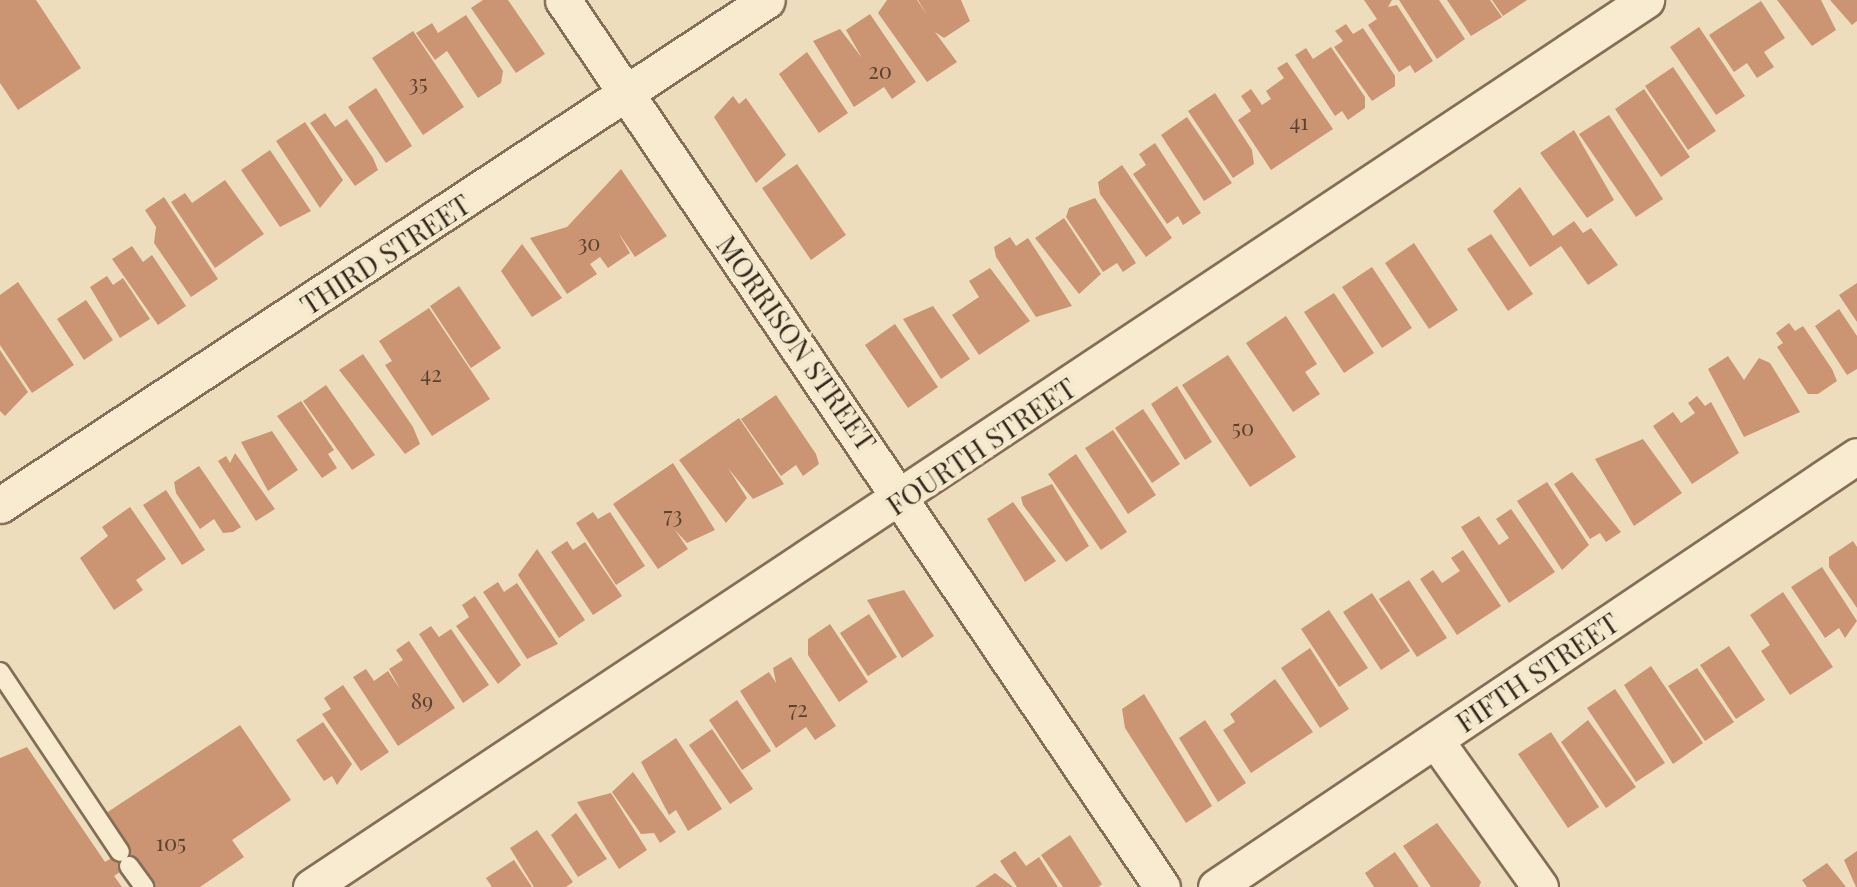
<!DOCTYPE html>
<html>
<head>
<meta charset="utf-8">
<style>
	body { margin:0 }
	#map { position:relative; width:1857px; height:887px; overflow:hidden; background:#edddbd; font-family:"Playfair Display",serif }
	div>[style] { position:absolute }
	.building>* { inset:0; background:#cb9573 }
	.roads { filter:drop-shadow(2px 0 #846e57) drop-shadow(-2px 0 #846e57) drop-shadow(0 2px #846e57) drop-shadow(0 -2px #846e57) }
	.service>* { height:18px; margin:-9px; padding:0 9px; transform-origin:9px; border-radius:9px; background:#f8ebd0 }
	.minor>* { height:35px; margin:-17.5px; padding:0 17.5px; transform-origin:17.5px; border-radius:17.5px; background:#f8ebd0 }
	span { translate:-50% -50%; white-space:nowrap; text-align:center; line-height:1.15; -webkit-text-stroke:8px #f4e8cd; paint-order:stroke }
	.number-label { font-size:22px; color:#5a4231 }
	.number-label span { -webkit-text-stroke-width:0 }
	.street-label { font-size:28px; color:#34261b }
</style>
</head>
<body>
<div id="map">
	<div class="building">
		<div style="clip-path:polygon(0 0,36px 0,81px 68px,18px 110px,0 83px)"></div>
		<div style="clip-path:polygon(483px 0,508px 0,545px 54px,516px 73px,471px 8px)"></div>
		<div style="clip-path:polygon(887px 0,917px 0,927px 15px,918px 0,961px 0,970px 21px,944px 38px,935px 32px,957px 62px,927px 82px,878px 13px)"></div>
		<div style="clip-path:polygon(1364px 0,1392px 0,1388px 7px,1397px 5px,1433px 61px,1415px 73px,1410px 65px,1399px 72px,1368px 25px,1377px 19px)"></div>
		<div style="clip-path:polygon(1399px 0,1439px 0,1465px 39px,1437px 59px)"></div>
		<div style="clip-path:polygon(1447px 0,1490px 0,1502px 17px,1471px 36px)"></div>
		<div style="clip-path:polygon(1492px 0,1527px 0,1503px 16px)"></div>
		<div style="clip-path:polygon(1777px 0,1821px 0,1836px 30px,1812px 46px)"></div>
		<div style="clip-path:polygon(1830px 0,1857px 0,1857px 21px,1852px 25px)"></div>
		<div style="clip-path:polygon(1761px 1px,1785px 38px,1764px 52px,1774px 67px,1757px 78px,1747px 63px,1734px 72px,1709px 35px)"></div>
		<div style="clip-path:polygon(870px 14px,916px 82px,892px 99px,884px 87px,854px 107px,813px 41px,840px 29px,862px 58px,846px 30px)"></div>
		<div style="clip-path:polygon(466px 15px,503px 71px,501px 83px,478px 98px,447px 51px,435px 60px,416px 33px,432px 23px,438px 33px)"></div>
		<div style="clip-path:polygon(1346px 24px,1353px 34px,1363px 28px,1395px 76px,1395px 86px,1372px 101px,1334px 47px,1343px 41px,1335px 31px)"></div>
		<div style="clip-path:polygon(1699px 27px,1745px 96px,1716px 115px,1670px 47px)"></div>
		<div style="clip-path:polygon(413px 31px,464px 107px,423px 135px,372px 58px)"></div>
		<div style="clip-path:polygon(1331px 47px,1365px 97px,1365px 108px,1348px 120px,1342px 111px,1335px 116px,1295px 55px,1306px 48px,1313px 59px)"></div>
		<div style="clip-path:polygon(807px 52px,848px 113px,819px 133px,779px 74px)"></div>
		<div style="clip-path:polygon(1287px 62px,1333px 129px,1271px 170px,1238px 120px,1251px 111px,1241px 96px,1251px 89px,1262px 105px,1271px 99px,1266px 91px,1284px 78px,1277px 68px)"></div>
		<div style="clip-path:polygon(1673px 67px,1716px 131px,1688px 150px,1645px 86px)"></div>
		<div style="clip-path:polygon(376px 88px,412px 146px,386px 163px,348px 107px)"></div>
		<div style="clip-path:polygon(1644px 89px,1690px 157px,1661px 177px,1615px 109px)"></div>
		<div style="clip-path:polygon(1215px 93px,1252px 150px,1254px 164px,1233px 178px,1188px 111px)"></div>
		<div style="clip-path:polygon(733px 96px,739px 104px,746px 98px,786px 155px,756px 183px,714px 117px)"></div>
		<div style="clip-path:polygon(325px 113px,335px 127px,347px 119px,373px 158px,378px 170px,355px 186px,310px 123px)"></div>
		<div style="clip-path:polygon(1609px 115px,1663px 199px,1636px 217px,1579px 134px)"></div>
		<div style="clip-path:polygon(1187px 117px,1232px 183px,1204px 201px,1161px 135px)"></div>
		<div style="clip-path:polygon(305px 122px,343px 180px,320px 208px,276px 141px)"></div>
		<div style="clip-path:polygon(1574px 130px,1614px 200px,1587px 218px,1540px 153px)"></div>
		<div style="clip-path:polygon(1155px 143px,1201px 213px,1183px 225px,1178px 216px,1167px 224px,1133px 174px,1146px 165px,1139px 154px)"></div>
		<div style="clip-path:polygon(270px 150px,311px 211px,280px 227px,241px 170px)"></div>
		<div style="clip-path:polygon(797px 164px,846px 235px,811px 260px,762px 188px)"></div>
		<div style="clip-path:polygon(1122px 165px,1172px 238px,1146px 257px,1100px 194px,1098px 182px)"></div>
		<div style="clip-path:polygon(621px 169px,667px 236px,635px 257px,618px 232px,630px 253px,608px 268px,600px 257px,590px 264px,597px 274px,567px 294px,530px 238px,567px 227px)"></div>
		<div style="clip-path:polygon(225px 180px,264px 234px,215px 268px,171px 202px,185px 193px,192px 203px)"></div>
		<div style="clip-path:polygon(1520px 187px,1553px 236px,1574px 221px,1583px 233px,1591px 228px,1618px 265px,1588px 285px,1561px 246px,1530px 267px,1493px 211px)"></div>
		<div style="clip-path:polygon(164px 197px,218px 279px,191px 297px,154px 243px,156px 227px,145px 210px)"></div>
		<div style="clip-path:polygon(1095px 198px,1136px 263px,1123px 272px,1117px 263px,1103px 272px,1066px 217px,1069px 208px)"></div>
		<div style="clip-path:polygon(1064px 218px,1101px 274px,1079px 294px,1035px 238px)"></div>
		<div style="clip-path:polygon(1491px 234px,1533px 294px,1508px 311px,1467px 249px)"></div>
		<div style="clip-path:polygon(1010px 237px,1016px 246px,1028px 238px,1072px 306px,1036px 317px,996px 257px,994px 247px)"></div>
		<div style="clip-path:polygon(1414px 243px,1458px 310px,1429px 329px,1385px 263px)"></div>
		<div style="clip-path:polygon(522px 244px,562px 298px,532px 317px,501px 271px)"></div>
		<div style="clip-path:polygon(132px 246px,143px 262px,152px 255px,186px 306px,158px 325px,112px 259px)"></div>
		<div style="clip-path:polygon(1372px 267px,1412px 328px,1382px 348px,1342px 287px)"></div>
		<div style="clip-path:polygon(990px 268px,1030px 321px,979px 355px,952px 315px,979px 297px,969px 281px)"></div>
		<div style="clip-path:polygon(107px 276px,113px 285px,123px 278px,150px 319px,120px 338px,90px 287px)"></div>
		<div style="clip-path:polygon(18px 282px,74px 365px,32px 393px,0 345px,0 295px)"></div>
		<div style="clip-path:polygon(1857px 283px,1857px 322px,1839px 295px)"></div>
		<div style="clip-path:polygon(459px 286px,501px 348px,471px 368px,430px 306px)"></div>
		<div style="clip-path:polygon(1334px 293px,1374px 353px,1344px 373px,1304px 312px)"></div>
		<div style="clip-path:polygon(86px 300px,113px 340px,84px 360px,57px 319px)"></div>
		<div style="clip-path:polygon(933px 306px,970px 359px,941px 379px,903px 319px)"></div>
		<div style="clip-path:polygon(429px 308px,490px 399px,432px 436px,385px 365px,392px 361px,379px 341px)"></div>
		<div style="clip-path:polygon(1839px 309px,1857px 336px,1857px 369px,1847px 375px,1815px 326px)"></div>
		<div style="clip-path:polygon(1286px 316px,1317px 364px,1305px 372px,1320px 394px,1293px 412px,1246px 343px)"></div>
		<div style="clip-path:polygon(1789px 323px,1795px 331px,1803px 326px,1832px 369px,1837px 381px,1818px 394px,1808px 394px,1777px 347px,1783px 343px,1776px 333px)"></div>
		<div style="clip-path:polygon(895px 324px,938px 387px,908px 408px,865px 345px)"></div>
		<div style="clip-path:polygon(0 350px,28px 392px,5px 416px,0 411px)"></div>
		<div style="clip-path:polygon(363px 354px,413px 427px,420px 444px,405px 454px,339px 370px)"></div>
		<div style="clip-path:polygon(1228px 355px,1296px 457px,1250px 487px,1182px 385px)"></div>
		<div style="clip-path:polygon(1728px 356px,1744px 380px,1759px 358px,1770px 363px,1800px 412px,1744px 437px,1708px 369px)"></div>
		<div style="clip-path:polygon(326px 385px,375px 455px,352px 470px,303px 401px)"></div>
		<div style="clip-path:polygon(1177px 386px,1212px 442px,1185px 460px,1151px 404px)"></div>
		<div style="clip-path:polygon(776px 395px,816px 454px,819px 464px,803px 476px,796px 465px,781px 476px,741px 419px)"></div>
		<div style="clip-path:polygon(1697px 396px,1705px 406px,1711px 402px,1739px 453px,1692px 484px,1653px 426px,1673px 412px,1681px 423px,1695px 413px,1688px 403px)"></div>
		<div style="clip-path:polygon(301px 401px,334px 450px,328px 454px,337px 468px,322px 478px,277px 416px)"></div>
		<div style="clip-path:polygon(1143px 409px,1180px 464px,1152px 483px,1115px 428px)"></div>
		<div style="clip-path:polygon(739px 418px,784px 484px,753px 499px,728px 468px,747px 498px,726px 523px,679px 460px)"></div>
		<div style="clip-path:polygon(1113px 430px,1156px 495px,1128px 514px,1085px 448px)"></div>
		<div style="clip-path:polygon(272px 431px,298px 470px,268px 491px,241px 442px)"></div>
		<div style="clip-path:polygon(1643px 439px,1682px 493px,1634px 526px,1595px 459px)"></div>
		<div style="clip-path:polygon(235px 453px,275px 509px,256px 521px,218px 461px,226px 456px,230px 463px)"></div>
		<div style="clip-path:polygon(1076px 454px,1127px 532px,1101px 550px,1048px 474px)"></div>
		<div style="clip-path:polygon(673px 463px,715px 530px,687px 543px,675px 530px,688px 549px,658px 569px,613px 504px)"></div>
		<div style="clip-path:polygon(199px 466px,241px 527px,233px 532px,223px 533px,214px 519px,200px 529px,176px 493px,174px 482px)"></div>
		<div style="clip-path:polygon(1572px 472px,1621px 532px,1606px 542px,1600px 533px,1590px 539px,1554px 484px)"></div>
		<div style="clip-path:polygon(1547px 482px,1589px 545px,1562px 570px,1517px 501px)"></div>
		<div style="clip-path:polygon(1052px 484px,1089px 546px,1066px 562px,1023px 505px,1021px 497px)"></div>
		<div style="clip-path:polygon(166px 490px,205px 550px,182px 565px,143px 505px)"></div>
		<div style="clip-path:polygon(1013px 502px,1056px 561px,1025px 582px,987px 519px)"></div>
		<div style="clip-path:polygon(130px 507px,166px 559px,136px 580px,143px 590px,114px 610px,80px 558px,108px 536px,102px 527px)"></div>
		<div style="clip-path:polygon(1511px 509px,1555px 572px,1509px 603px,1461px 527px,1479px 516px,1499px 545px,1509px 538px,1496px 519px)"></div>
		<div style="clip-path:polygon(593px 512px,598px 519px,610px 512px,645px 566px,616px 585px,576px 523px)"></div>
		<div style="clip-path:polygon(567px 541px,573px 550px,585px 542px,622px 596px,593px 615px,551px 552px)"></div>
		<div style="clip-path:polygon(1853px 541px,1857px 547px,1857px 608px,1829px 567px,1829px 557px)"></div>
		<div style="clip-path:polygon(537px 549px,585px 620px,559px 638px,518px 575px)"></div>
		<div style="clip-path:polygon(1463px 550px,1501px 606px,1457px 635px,1420px 579px,1433px 570px,1442px 583px,1460px 571px,1451px 558px)"></div>
		<div style="clip-path:polygon(1822px 567px,1857px 621px,1845px 638px,1839px 628px,1825px 638px,1791px 587px)"></div>
		<div style="clip-path:polygon(1409px 580px,1447px 638px,1417px 657px,1379px 599px)"></div>
		<div style="clip-path:polygon(498px 582px,504px 592px,517px 583px,558px 644px,527px 659px,483px 592px)"></div>
		<div style="clip-path:polygon(904px 590px,934px 636px,902px 658px,867px 600px)"></div>
		<div style="clip-path:polygon(1783px 592px,1833px 667px,1790px 695px,1761px 651px,1770px 645px,1750px 615px)"></div>
		<div style="clip-path:polygon(1372px 593px,1410px 651px,1381px 670px,1343px 612px)"></div>
		<div style="clip-path:polygon(475px 596px,521px 665px,498px 684px,456px 626px,469px 617px,462px 605px)"></div>
		<div style="clip-path:polygon(1329px 610px,1368px 668px,1339px 687px,1301px 629px)"></div>
		<div style="clip-path:polygon(869px 614px,897px 657px,868px 676px,840px 633px)"></div>
		<div style="clip-path:polygon(830px 624px,868px 682px,839px 702px,808px 655px,808px 639px)"></div>
		<div style="clip-path:polygon(431px 626px,439px 637px,451px 629px,489px 685px,463px 703px,419px 634px)"></div>
		<div style="clip-path:polygon(409px 641px,455px 708px,398px 746px,353px 677px,366px 669px,374px 681px,388px 671px,400px 689px,389px 669px,403px 660px,396px 650px)"></div>
		<div style="clip-path:polygon(1729px 646px,1765px 700px,1736px 719px,1700px 665px)"></div>
		<div style="clip-path:polygon(1310px 648px,1349px 709px,1320px 728px,1281px 668px)"></div>
		<div style="clip-path:polygon(791px 657px,836px 726px,815px 740px,806px 727px,776px 748px,740px 691px,769px 672px,776px 683px,773px 668px)"></div>
		<div style="clip-path:polygon(1651px 666px,1703px 743px,1673px 764px,1624px 685px)"></div>
		<div style="clip-path:polygon(1697px 668px,1734px 722px,1705px 741px,1668px 686px)"></div>
		<div style="clip-path:polygon(1275px 679px,1313px 732px,1251px 773px,1223px 730px,1235px 722px,1230px 714px)"></div>
		<div style="clip-path:polygon(343px 685px,389px 752px,361px 771px,322px 714px,331px 709px,324px 698px)"></div>
		<div style="clip-path:polygon(1615px 689px,1665px 763px,1636px 782px,1587px 708px)"></div>
		<div style="clip-path:polygon(1144px 694px,1212px 806px,1186px 823px,1125px 728px,1122px 709px)"></div>
		<div style="clip-path:polygon(737px 700px,771px 751px,742px 770px,709px 720px)"></div>
		<div style="clip-path:polygon(1205px 720px,1246px 783px,1218px 802px,1179px 738px)"></div>
		<div style="clip-path:polygon(1588px 720px,1636px 787px,1606px 808px,1561px 742px)"></div>
		<div style="clip-path:polygon(323px 722px,352px 764px,337px 785px,332px 776px,324px 781px,296px 740px)"></div>
		<div style="clip-path:polygon(240px 725px,291px 800px,232px 840px,244px 857px,200px 887px,148px 887px,132px 864px,114px 876px,122px 887px,0 887px,0 758px,27px 747px,105px 862px,123px 851px,100px 817px)"></div>
		<div style="clip-path:polygon(712px 729px,753px 789px,730px 804px,689px 745px)"></div>
		<div style="clip-path:polygon(1551px 732px,1599px 807px,1568px 828px,1518px 754px)"></div>
		<div style="clip-path:polygon(676px 738px,722px 809px,688px 831px,676px 810px,669px 815px,641px 762px)"></div>
		<div style="clip-path:polygon(633px 772px,676px 832px,660px 843px,654px 833px,641px 834px,612px 792px)"></div>
		<div style="clip-path:polygon(611px 793px,647px 850px,619px 869px,577px 802px)"></div>
		<div style="clip-path:polygon(576px 813px,607px 859px,578px 877px,551px 835px)"></div>
		<div style="clip-path:polygon(1437px 823px,1481px 882px,1479px 887px,1431px 887px,1403px 846px)"></div>
		<div style="clip-path:polygon(537px 830px,573px 882px,566px 887px,534px 887px,510px 848px)"></div>
		<div style="clip-path:polygon(1070px 835px,1102px 884px,1098px 887px,1063px 887px,1041px 855px)"></div>
		<div style="clip-path:polygon(1015px 851px,1026px 866px,1039px 857px,1058px 887px,1017px 887px,1000px 861px)"></div>
		<div style="clip-path:polygon(1857px 851px,1857px 887px,1856px 887px,1844px 860px)"></div>
		<div style="clip-path:polygon(1395px 852px,1419px 887px,1374px 887px,1365px 873px)"></div>
		<div style="clip-path:polygon(514px 860px,532px 887px,492px 887px,486px 878px)"></div>
		<div style="clip-path:polygon(1827px 863px,1846px 887px,1807px 887px,1802px 880px)"></div>
		<div style="clip-path:polygon(995px 873px,1013px 887px,975px 887px)"></div>
	</div>
	<div class="roads">
		<div class="service">
			<div style="left:0;top:672px;width:216px;rotate:56.3deg"></div>
			<div style="left:129px;top:866px;width:26px;rotate:54deg"></div>
		</div>
		<div class="minor">
			<div style="left:563px;top:0;width:1070px;rotate:55.97deg"></div>
			<div style="left:0;top:505px;width:918px;rotate:-33.36deg"></div>
			<div style="left:1436px;top:741px;width:179px;rotate:54.5deg"></div>
			<div style="left:311px;top:887px;width:1603px;rotate:-33.6deg"></div>
			<div style="left:1216px;top:887px;width:772px;rotate:-33.92deg"></div>
		</div>
	</div>
	<div class="number-label">
		<span style="left:880px;top:71px">20</span>
		<span style="left:418px;top:83px">35</span>
		<span style="left:1299px;top:122px">41</span>
		<span style="left:589px;top:243px">30</span>
		<span style="left:431px;top:374px">42</span>
		<span style="left:1243px;top:428px">50</span>
		<span style="left:673px;top:515px">73</span>
		<span style="left:422px;top:701px">89</span>
		<span style="left:798px;top:709px">72</span>
		<span style="left:171px;top:843px">105</span>
	</div>
	<div class="street-label">
		<span style="left:385px;top:254px;rotate:-33deg">THIRD STREET</span>
		<span style="left:797px;top:343px;rotate:55deg">MORRISON STREET</span>
		<span style="left:981px;top:446px;rotate:-34deg">FOURTH STREET</span>
		<span style="left:1537px;top:672px;rotate:-34deg">FIFTH STREET</span>
	</div>
</div>
</body>
</html>
